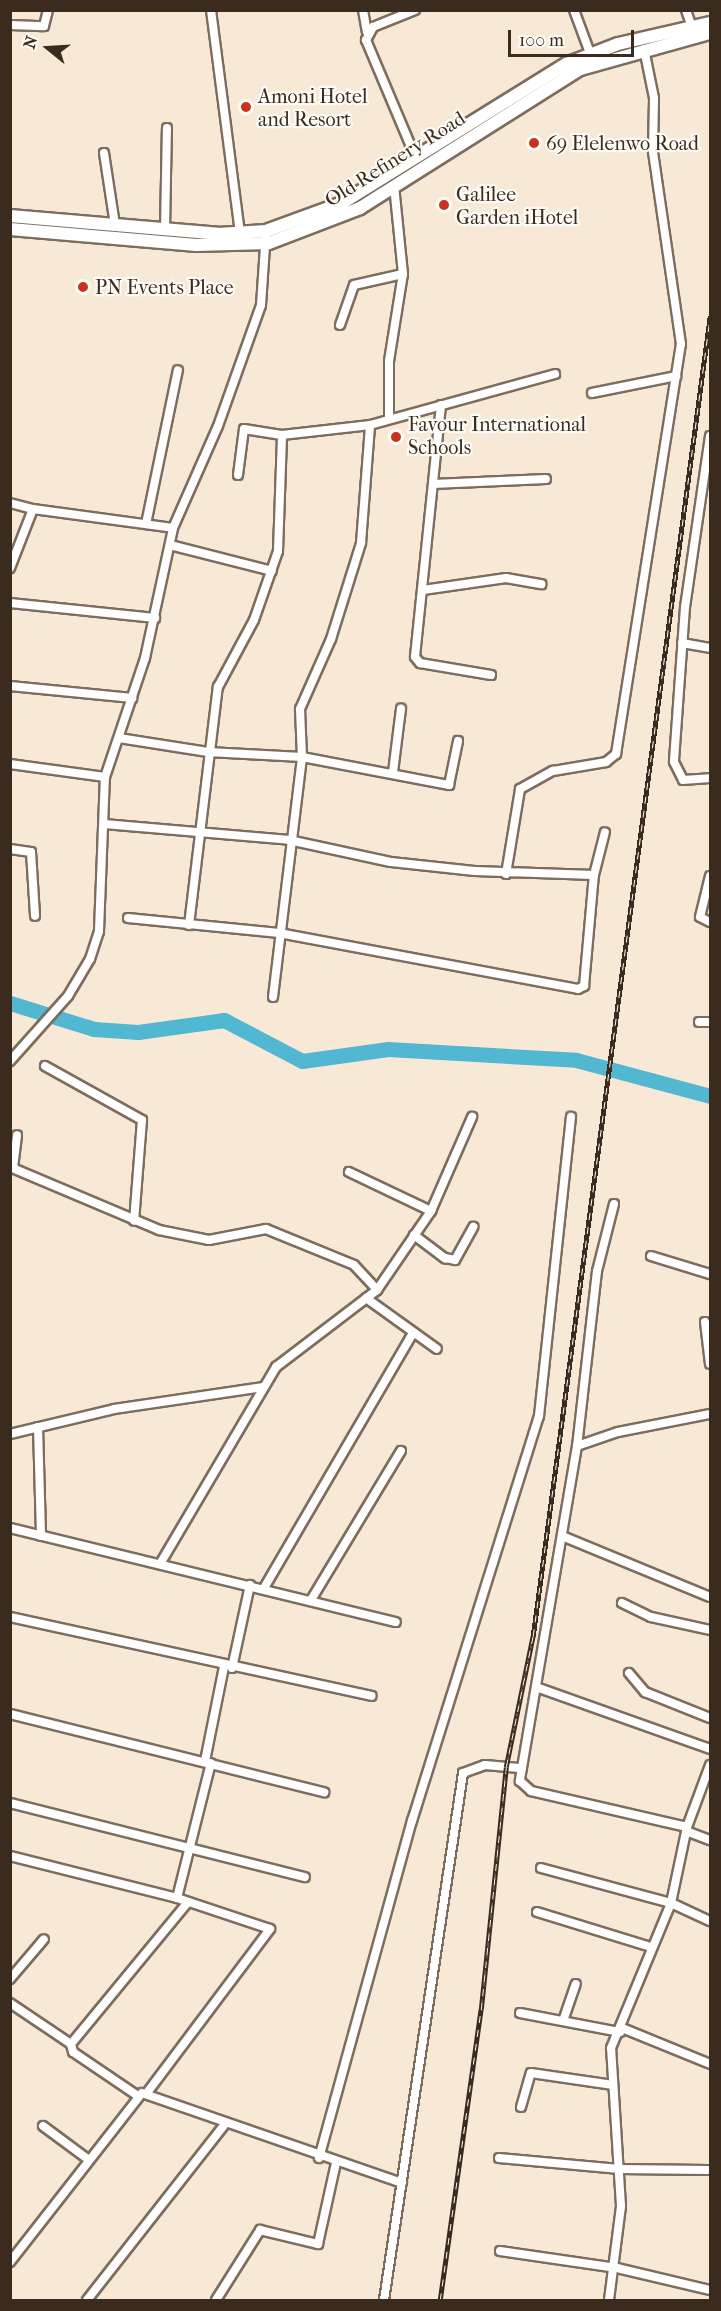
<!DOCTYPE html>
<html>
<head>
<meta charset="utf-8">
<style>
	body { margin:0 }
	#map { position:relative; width:721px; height:2311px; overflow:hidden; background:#f8e9d7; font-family:"IM FELL French Canon",serif }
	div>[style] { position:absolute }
	.river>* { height:15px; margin:-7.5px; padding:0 7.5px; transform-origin:7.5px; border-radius:7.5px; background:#52b7d0 }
	.roads { filter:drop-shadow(2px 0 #7d6d5f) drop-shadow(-2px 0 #7d6d5f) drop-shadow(0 2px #7d6d5f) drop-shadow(0 -2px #7d6d5f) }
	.street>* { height:8px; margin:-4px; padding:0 4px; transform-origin:4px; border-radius:4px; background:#fff }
	.secondary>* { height:12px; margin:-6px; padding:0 6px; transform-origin:6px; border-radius:6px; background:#fff }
	.rail>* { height:4.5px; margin-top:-2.25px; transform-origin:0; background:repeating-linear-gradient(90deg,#fdfcf7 0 7px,#3b2a1e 0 14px); box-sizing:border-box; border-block:2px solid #3b2a1e }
	.dots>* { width:16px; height:16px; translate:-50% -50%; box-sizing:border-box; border:3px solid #fdfcf7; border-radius:50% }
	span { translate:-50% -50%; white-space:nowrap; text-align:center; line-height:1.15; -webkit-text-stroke:4.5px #fdfcf7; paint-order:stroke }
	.poi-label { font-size:20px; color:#3b2a1e }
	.left { translate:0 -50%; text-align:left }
	.street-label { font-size:20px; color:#3b2a1e }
	.frame { position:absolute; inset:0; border:12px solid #3b2a1e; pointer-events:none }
	.north { position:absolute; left:18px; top:18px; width:60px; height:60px; -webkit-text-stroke:4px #fdfcf7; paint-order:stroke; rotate:288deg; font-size:16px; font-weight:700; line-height:24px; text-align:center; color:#3b2a1e }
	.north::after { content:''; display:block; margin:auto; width:21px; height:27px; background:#3b2a1e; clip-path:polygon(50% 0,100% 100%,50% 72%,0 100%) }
	.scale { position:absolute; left:508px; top:30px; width:126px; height:27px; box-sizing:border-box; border:3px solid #3b2a1e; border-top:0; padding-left:8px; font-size:18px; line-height:21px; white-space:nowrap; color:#3b2a1e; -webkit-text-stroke:4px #fdfcf7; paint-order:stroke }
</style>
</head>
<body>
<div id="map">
	<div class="river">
		<div style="left:10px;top:1003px;width:88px;rotate:17.2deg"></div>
		<div style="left:94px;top:1029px;width:44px;rotate:3.9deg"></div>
		<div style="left:138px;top:1032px;width:87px;rotate:-7.9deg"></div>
		<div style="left:224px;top:1020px;width:88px;rotate:27.7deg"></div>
		<div style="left:302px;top:1061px;width:87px;rotate:-7.9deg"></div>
		<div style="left:388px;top:1049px;width:188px;rotate:3.3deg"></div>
		<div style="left:576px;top:1060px;width:139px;rotate:15deg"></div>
	</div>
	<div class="roads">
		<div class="street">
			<div style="left:211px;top:10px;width:226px;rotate:82.6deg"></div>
			<div style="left:363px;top:10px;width:22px;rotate:80deg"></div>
			<div style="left:415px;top:10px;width:45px;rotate:158deg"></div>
			<div style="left:373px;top:27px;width:15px;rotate:118deg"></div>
			<div style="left:366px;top:40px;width:126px;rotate:67.1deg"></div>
			<div style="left:574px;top:10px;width:46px;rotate:69.6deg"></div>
			<div style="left:686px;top:10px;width:18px;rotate:71deg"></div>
			<div style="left:10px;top:25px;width:34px;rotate:2deg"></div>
			<div style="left:44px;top:26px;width:16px;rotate:-76deg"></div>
			<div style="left:104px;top:153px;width:73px;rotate:81.3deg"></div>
			<div style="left:165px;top:229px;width:101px;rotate:-88.9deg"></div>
			<div style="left:340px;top:325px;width:42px;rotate:-70.7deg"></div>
			<div style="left:354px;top:285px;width:50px;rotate:-12.7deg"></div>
			<div style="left:592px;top:393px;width:86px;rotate:-11.4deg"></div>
			<div style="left:441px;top:405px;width:253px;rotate:95.9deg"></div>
			<div style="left:415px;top:657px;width:8px;rotate:50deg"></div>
			<div style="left:420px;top:663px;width:72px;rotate:9.6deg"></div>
			<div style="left:389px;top:418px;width:57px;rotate:-90deg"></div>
			<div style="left:389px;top:361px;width:88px;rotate:-80.9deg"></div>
			<div style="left:403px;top:274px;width:88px;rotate:-95.8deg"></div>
			<div style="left:710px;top:436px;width:173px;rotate:98.3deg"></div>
			<div style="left:685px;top:607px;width:155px;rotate:94.1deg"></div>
			<div style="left:674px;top:762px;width:20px;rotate:63deg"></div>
			<div style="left:683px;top:780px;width:27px;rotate:-4deg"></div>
			<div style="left:238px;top:475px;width:46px;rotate:-82.6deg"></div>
			<div style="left:244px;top:429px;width:38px;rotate:9deg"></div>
			<div style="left:282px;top:435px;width:89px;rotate:-6.5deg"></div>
			<div style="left:370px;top:425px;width:192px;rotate:-15.4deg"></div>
			<div style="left:433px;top:484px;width:113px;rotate:-2.5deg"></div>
			<div style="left:10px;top:503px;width:24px;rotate:15deg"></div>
			<div style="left:146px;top:524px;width:157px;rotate:-78.3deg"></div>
			<div style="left:170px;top:545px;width:105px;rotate:14.3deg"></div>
			<div style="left:10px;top:568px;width:63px;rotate:-68.7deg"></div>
			<div style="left:33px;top:509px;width:141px;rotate:7.7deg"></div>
			<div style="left:423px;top:590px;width:84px;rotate:-8.2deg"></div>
			<div style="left:506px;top:578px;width:36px;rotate:10deg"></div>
			<div style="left:10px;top:603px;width:146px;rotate:5.9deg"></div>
			<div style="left:682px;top:643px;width:28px;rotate:10deg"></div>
			<div style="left:10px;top:686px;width:123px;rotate:5.6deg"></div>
			<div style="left:119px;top:738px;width:90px;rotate:8.9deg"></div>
			<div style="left:208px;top:752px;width:94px;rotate:3deg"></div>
			<div style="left:302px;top:757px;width:150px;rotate:10.8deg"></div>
			<div style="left:449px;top:785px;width:45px;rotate:-78.4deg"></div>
			<div style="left:10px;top:764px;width:96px;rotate:7.8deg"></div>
			<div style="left:393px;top:772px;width:64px;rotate:-82.8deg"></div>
			<div style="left:104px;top:824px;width:186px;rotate:4.9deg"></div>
			<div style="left:289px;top:840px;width:104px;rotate:12.2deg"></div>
			<div style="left:391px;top:862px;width:84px;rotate:6.1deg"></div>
			<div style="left:475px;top:871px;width:119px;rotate:1.9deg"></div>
			<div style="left:10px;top:849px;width:21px;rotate:8deg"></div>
			<div style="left:31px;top:852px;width:64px;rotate:86.4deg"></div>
			<div style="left:506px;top:874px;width:86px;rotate:-80.6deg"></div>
			<div style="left:520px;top:789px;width:38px;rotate:-29deg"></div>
			<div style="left:553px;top:771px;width:54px;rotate:-9.6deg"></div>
			<div style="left:606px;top:762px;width:13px;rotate:-39deg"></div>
			<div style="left:616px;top:754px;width:415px;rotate:-81deg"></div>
			<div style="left:681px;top:344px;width:195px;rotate:-98.3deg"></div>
			<div style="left:653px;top:151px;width:53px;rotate:-88.9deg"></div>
			<div style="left:654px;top:98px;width:50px;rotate:-101.5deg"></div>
			<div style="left:710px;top:876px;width:42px;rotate:103.7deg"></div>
			<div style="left:700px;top:917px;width:11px;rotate:27deg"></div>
			<div style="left:128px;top:918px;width:152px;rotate:5.7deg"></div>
			<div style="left:279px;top:933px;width:304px;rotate:10.6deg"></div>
			<div style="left:578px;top:989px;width:7px;rotate:-27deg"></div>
			<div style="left:584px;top:986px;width:111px;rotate:-84.9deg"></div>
			<div style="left:594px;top:875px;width:44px;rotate:-75.7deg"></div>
			<div style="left:189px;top:925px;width:240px;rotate:-83.1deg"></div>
			<div style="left:218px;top:687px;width:76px;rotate:-61.8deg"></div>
			<div style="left:254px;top:620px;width:73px;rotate:-70.8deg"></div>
			<div style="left:278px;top:551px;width:116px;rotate:-88deg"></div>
			<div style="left:273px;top:997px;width:242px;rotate:-83.1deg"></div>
			<div style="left:302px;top:757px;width:48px;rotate:-92.4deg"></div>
			<div style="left:300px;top:709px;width:77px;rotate:-66.1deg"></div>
			<div style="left:331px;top:639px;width:101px;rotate:-72.6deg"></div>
			<div style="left:361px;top:543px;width:118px;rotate:-85.6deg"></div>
			<div style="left:699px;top:1022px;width:11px"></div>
			<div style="left:10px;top:1061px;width:87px;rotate:-48.3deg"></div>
			<div style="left:68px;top:996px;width:43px;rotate:-59.3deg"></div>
			<div style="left:90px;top:959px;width:29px;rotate:-72deg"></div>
			<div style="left:99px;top:931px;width:154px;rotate:-87.8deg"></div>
			<div style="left:105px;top:777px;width:126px;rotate:-71.4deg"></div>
			<div style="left:145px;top:658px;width:133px;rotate:-77.8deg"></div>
			<div style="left:173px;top:528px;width:111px;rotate:-66.2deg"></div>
			<div style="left:218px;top:426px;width:128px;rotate:-70.4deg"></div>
			<div style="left:261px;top:305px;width:74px;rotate:-86.1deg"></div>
			<div style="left:45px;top:1066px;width:111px;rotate:29.1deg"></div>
			<div style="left:142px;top:1120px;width:101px;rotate:94.5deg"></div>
			<div style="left:10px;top:1167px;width:162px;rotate:22.9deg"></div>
			<div style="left:159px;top:1230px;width:51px;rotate:11.3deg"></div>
			<div style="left:209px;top:1240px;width:58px;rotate:-10.9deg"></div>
			<div style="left:266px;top:1229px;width:95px;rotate:22.2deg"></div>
			<div style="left:354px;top:1265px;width:34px;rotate:47deg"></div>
			<div style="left:13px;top:1168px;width:33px;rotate:-83deg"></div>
			<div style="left:349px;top:1172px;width:91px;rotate:25.4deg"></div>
			<div style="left:614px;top:1204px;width:69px;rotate:104.2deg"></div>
			<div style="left:597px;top:1271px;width:176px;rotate:96.5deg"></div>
			<div style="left:577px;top:1446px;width:340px;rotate:99.7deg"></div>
			<div style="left:520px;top:1781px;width:15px;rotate:42deg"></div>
			<div style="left:531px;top:1791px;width:160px;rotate:13deg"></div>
			<div style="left:414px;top:1235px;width:39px;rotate:37deg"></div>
			<div style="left:445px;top:1258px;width:10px;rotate:11deg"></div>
			<div style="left:455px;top:1260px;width:38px;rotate:-61deg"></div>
			<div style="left:651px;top:1256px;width:62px;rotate:17deg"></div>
			<div style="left:366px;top:1298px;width:87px;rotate:35.7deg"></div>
			<div style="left:705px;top:1322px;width:42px;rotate:83.2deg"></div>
			<div style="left:38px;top:1427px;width:109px;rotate:88.4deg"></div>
			<div style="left:10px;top:1434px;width:107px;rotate:-13.5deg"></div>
			<div style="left:114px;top:1409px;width:151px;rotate:-8.4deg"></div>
			<div style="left:577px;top:1446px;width:43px;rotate:-18.9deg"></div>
			<div style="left:618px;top:1432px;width:94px;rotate:-11.1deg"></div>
			<div style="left:10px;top:1528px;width:397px;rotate:13.7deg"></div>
			<div style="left:562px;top:1536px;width:160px;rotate:22.4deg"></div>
			<div style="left:160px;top:1564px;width:229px;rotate:-59.5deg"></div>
			<div style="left:276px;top:1367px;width:127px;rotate:-37.3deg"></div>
			<div style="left:377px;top:1290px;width:96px;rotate:-55.6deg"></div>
			<div style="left:431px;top:1211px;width:103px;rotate:-66.4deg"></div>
			<div style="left:264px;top:1588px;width:295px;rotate:-59.7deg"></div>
			<div style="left:311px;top:1600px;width:174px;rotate:-58.9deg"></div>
			<div style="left:622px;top:1603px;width:32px;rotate:26deg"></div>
			<div style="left:651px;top:1617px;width:60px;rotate:12.4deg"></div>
			<div style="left:10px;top:1617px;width:370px;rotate:12.3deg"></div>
			<div style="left:232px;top:1668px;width:85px;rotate:-77.8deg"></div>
			<div style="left:629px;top:1673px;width:25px;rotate:50deg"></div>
			<div style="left:645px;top:1692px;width:70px;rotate:21.8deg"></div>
			<div style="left:536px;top:1687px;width:185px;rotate:19.6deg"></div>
			<div style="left:10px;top:1714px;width:324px;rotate:14deg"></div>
			<div style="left:205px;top:1761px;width:96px;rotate:-78.6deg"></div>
			<div style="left:10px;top:1803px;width:304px;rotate:14.1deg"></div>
			<div style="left:686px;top:1831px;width:26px;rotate:21deg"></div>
			<div style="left:10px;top:1856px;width:172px;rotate:14.1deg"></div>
			<div style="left:177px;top:1898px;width:98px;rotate:18.4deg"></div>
			<div style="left:270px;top:1929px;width:205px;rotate:126.9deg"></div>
			<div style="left:541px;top:1868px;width:135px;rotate:15.1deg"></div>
			<div style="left:671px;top:1903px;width:43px;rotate:24.8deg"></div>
			<div style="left:177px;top:1898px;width:139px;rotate:-75.9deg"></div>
			<div style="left:537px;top:1912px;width:119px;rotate:17.1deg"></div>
			<div style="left:10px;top:1979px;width:52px;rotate:-49.6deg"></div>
			<div style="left:10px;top:2003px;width:73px;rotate:33.9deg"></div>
			<div style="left:520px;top:2013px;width:102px;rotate:10.8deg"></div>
			<div style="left:563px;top:2021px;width:39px;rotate:-71deg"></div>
			<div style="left:622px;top:2028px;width:95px;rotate:22.2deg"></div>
			<div style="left:138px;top:2096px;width:78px;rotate:-145.9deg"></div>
			<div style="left:73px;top:2052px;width:8px;rotate:-104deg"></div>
			<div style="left:71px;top:2044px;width:184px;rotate:-50.5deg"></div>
			<div style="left:521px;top:2107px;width:35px;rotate:-74deg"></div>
			<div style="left:531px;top:2073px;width:83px;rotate:8.3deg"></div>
			<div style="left:43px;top:2126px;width:57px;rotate:36.5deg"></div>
			<div style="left:319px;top:2158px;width:350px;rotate:-74.6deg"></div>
			<div style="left:412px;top:1821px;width:424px;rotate:-72.6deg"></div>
			<div style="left:539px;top:1416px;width:301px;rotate:-83.9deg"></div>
			<div style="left:499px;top:2158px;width:121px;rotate:5.2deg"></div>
			<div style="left:619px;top:2169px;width:88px;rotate:0.7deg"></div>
			<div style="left:500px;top:2251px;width:118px;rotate:8.3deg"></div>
			<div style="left:617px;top:2268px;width:96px;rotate:13.3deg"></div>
			<div style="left:10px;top:2262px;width:214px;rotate:-52deg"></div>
			<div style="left:142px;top:2093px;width:275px;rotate:19.1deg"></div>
			<div style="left:87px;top:2300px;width:224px;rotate:-51.9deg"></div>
			<div style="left:216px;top:2300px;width:83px;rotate:-57.8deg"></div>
			<div style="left:260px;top:2230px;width:60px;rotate:13.6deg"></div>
			<div style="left:318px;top:2244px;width:83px;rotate:-77.5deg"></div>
			<div style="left:384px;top:2300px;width:533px;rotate:-81.47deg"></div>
			<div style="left:463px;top:1773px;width:23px;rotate:-20deg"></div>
			<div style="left:485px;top:1765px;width:37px;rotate:5deg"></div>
			<div style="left:609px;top:2300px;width:95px;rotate:-82.7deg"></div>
			<div style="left:621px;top:2206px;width:158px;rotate:-93.6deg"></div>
			<div style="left:611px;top:2048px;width:157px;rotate:-67.5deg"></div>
			<div style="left:671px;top:1903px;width:78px;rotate:-78.1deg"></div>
			<div style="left:687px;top:1827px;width:66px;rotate:-69.6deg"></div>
		</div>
		<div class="secondary">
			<div style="left:10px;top:216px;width:209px;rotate:4.9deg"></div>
			<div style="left:218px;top:234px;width:48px;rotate:-3.6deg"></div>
			<div style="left:266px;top:231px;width:81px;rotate:-20.2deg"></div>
			<div style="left:342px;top:203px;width:264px;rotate:-31.8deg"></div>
			<div style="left:566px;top:64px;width:56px;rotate:-21deg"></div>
			<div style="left:618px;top:44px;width:94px;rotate:-12.9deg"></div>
			<div style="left:10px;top:229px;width:187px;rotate:4.9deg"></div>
			<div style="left:196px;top:245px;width:73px;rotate:-1.6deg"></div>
			<div style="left:269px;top:243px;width:97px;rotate:-21deg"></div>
			<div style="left:360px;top:208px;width:260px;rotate:-32.3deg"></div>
			<div style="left:580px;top:69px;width:135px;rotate:-15.5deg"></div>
		</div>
	</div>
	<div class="rail">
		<div style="left:440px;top:2300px;width:293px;rotate:-82deg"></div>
		<div style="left:481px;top:2010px;width:244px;rotate:-84.1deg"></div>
		<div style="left:506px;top:1767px;width:134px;rotate:-78.4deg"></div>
		<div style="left:533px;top:1636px;width:1332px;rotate:-82.36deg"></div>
	</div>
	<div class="dots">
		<div style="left:246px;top:107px;background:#c8321e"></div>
		<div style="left:534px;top:143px;background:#c8321e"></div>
		<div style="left:444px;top:205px;background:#c8321e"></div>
		<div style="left:83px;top:287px;background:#c8321e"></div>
		<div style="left:396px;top:437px;background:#c8321e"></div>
	</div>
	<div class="poi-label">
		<span class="left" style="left:258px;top:108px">Amoni Hotel<br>and Resort</span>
		<span class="left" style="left:546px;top:143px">69 Elelenwo Road</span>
		<span class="left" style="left:456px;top:206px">Galilee<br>Garden iHotel</span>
		<span class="left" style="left:95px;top:287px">PN Events Place</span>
		<span class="left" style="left:408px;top:436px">Favour International<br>Schools</span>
	</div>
	<div class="street-label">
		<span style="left:395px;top:159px;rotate:-32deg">Old Refinery Road</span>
	</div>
	<div class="frame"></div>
	<div class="north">N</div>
	<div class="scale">100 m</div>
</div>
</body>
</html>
